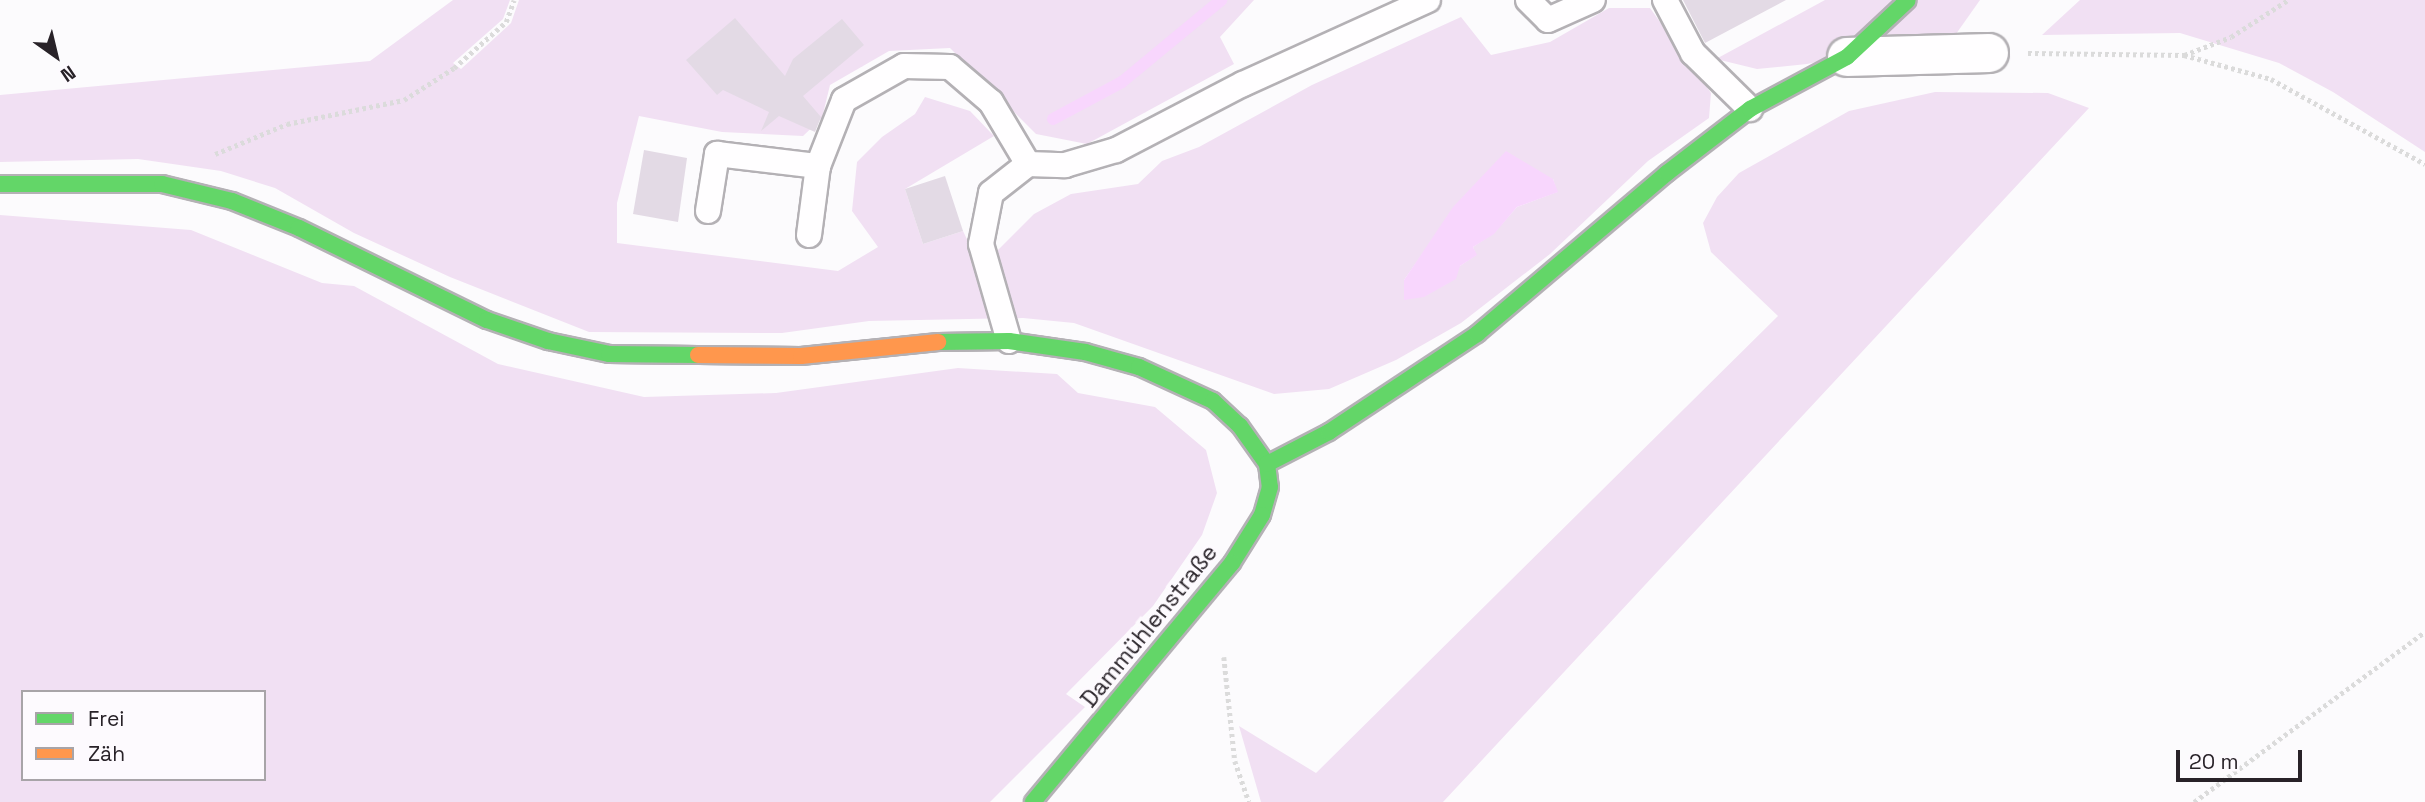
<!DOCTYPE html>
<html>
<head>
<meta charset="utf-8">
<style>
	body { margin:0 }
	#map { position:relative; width:2425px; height:802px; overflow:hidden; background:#fcfbfd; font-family:"Space Grotesk",sans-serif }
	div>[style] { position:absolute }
	.green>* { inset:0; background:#f1e0f3 }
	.water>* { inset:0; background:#f8d6fd }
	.stream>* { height:12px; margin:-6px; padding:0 6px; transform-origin:6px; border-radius:6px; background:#f8d6fd }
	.building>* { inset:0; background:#e3dae5 }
	.path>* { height:4.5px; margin-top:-2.25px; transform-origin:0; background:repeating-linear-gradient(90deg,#dbdbdb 0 3.5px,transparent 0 7px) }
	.roads { filter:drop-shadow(2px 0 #b4b1b5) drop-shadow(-2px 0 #b4b1b5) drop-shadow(0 2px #b4b1b5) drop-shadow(0 -2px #b4b1b5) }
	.lane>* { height:24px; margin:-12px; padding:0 12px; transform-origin:12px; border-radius:12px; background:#fffeff }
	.street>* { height:38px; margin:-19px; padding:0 19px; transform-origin:19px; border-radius:19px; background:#fffeff }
	.fast>* { height:16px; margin:-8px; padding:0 8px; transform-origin:8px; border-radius:8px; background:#63d668 }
	.slow>* { height:16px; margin:-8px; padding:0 8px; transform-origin:8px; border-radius:8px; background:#ff974d }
	span { translate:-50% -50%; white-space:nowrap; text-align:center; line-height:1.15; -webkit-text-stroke:7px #fdfafe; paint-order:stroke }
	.street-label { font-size:23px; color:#282228 }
	.legend { position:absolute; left:21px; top:690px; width:245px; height:91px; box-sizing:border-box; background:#fdfafe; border:2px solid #a8a4a8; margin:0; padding:9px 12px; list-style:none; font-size:21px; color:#282228 }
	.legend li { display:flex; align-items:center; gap:14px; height:35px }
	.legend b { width:35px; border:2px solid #a8a4a8 }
	.north { position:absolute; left:21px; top:21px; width:70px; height:70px; -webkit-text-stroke:5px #fdfafe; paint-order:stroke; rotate:146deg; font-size:19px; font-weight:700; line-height:28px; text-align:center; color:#282228 }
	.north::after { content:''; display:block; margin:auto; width:24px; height:32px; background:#282228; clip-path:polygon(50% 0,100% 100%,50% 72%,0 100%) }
	.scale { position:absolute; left:2176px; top:750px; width:126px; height:32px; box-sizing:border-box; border:4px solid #282228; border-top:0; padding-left:9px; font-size:21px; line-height:24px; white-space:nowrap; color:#282228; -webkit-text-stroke:5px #fdfafe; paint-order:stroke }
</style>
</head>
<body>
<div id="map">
	<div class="green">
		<div style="clip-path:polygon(evenodd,453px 0,510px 0,503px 19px,453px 63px,461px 69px,511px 23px,519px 0,1254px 0,1220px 37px,1234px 64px,1087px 144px,1036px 134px,950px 48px,889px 51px,830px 85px,822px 118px,803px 136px,722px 132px,639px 116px,617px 203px,617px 243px,838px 271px,878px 247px,852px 211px,857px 162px,882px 137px,915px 114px,925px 97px,970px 111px,994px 136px,905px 189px,923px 244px,963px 231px,973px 252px,998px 250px,1034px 214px,1071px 194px,1138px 184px,1162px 161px,1199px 147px,1312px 85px,1461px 17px,1491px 55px,1550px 42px,1609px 8px,1650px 8px,1711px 93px,1709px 118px,1648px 161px,1550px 254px,1461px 323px,1396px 360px,1329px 389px,1274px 394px,1074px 323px,1023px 318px,869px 321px,782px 333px,589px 332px,450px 277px,354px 233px,275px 188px,221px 171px,138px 159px,0 162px,0 95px,370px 61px,453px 0,1553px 179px,1557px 192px,1517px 207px,1494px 233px,1473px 247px,1476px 255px,1460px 266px,1404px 280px,1432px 240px,1553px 179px)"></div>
		<div style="clip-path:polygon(1825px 0,1980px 0,1956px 34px,1807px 64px,1757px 69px,1716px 59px)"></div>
		<div style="clip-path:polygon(2080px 0,2425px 0,2425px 152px,2333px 92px,2279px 63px,2180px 33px,2042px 35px)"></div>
		<div style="clip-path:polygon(1935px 92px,2048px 93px,2089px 108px,1443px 802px,1261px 802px,1239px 726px,1316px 773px,1778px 316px,1711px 252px,1703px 223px,1717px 197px,1739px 173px,1849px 111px)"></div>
		<div style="clip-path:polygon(evenodd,0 215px,191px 230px,322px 283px,354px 286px,498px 364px,644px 397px,776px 393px,958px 368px,1057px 374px,1078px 393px,1155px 407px,1206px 450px,1217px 493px,1202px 535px,1153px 606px,1066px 694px,1085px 707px,990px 802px,0 802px,0 215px,23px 692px,264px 692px,264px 779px,23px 779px,23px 692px)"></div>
	</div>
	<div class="water">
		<div style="clip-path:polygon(1506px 151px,1553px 179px,1558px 192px,1517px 207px,1494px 234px,1473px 247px,1477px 255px,1460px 266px,1456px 279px,1424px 297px,1404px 300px,1404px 280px,1453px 207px)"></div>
	</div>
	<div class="stream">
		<div style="left:1053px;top:119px;width:78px;rotate:-28.2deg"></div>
		<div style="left:1122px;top:82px;width:129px;rotate:-39.6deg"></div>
	</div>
	<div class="building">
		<div style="clip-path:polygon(1683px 0,1786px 0,1705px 43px)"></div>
		<div style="clip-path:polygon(735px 18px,785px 76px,793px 59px,842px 19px,864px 45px,803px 96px,821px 117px,815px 132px,779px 116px,761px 131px,769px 112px,723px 90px,717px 95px,686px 60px)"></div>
		<div style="clip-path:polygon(644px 150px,687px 158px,678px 222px,633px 214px)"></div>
		<div style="clip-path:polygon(945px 176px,963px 231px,923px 244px,905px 189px)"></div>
	</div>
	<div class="path">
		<div style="left:2028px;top:53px;width:156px;rotate:0.7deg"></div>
		<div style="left:2184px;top:55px;width:90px;rotate:15.4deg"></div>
		<div style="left:2271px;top:79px;width:176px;rotate:28.9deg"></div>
		<div style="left:2184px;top:55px;width:50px;rotate:-21deg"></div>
		<div style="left:2231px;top:37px;width:68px;rotate:-33deg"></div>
		<div style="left:215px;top:154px;width:78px;rotate:-22.6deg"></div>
		<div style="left:287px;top:124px;width:119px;rotate:-11.6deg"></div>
		<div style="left:404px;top:100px;width:59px;rotate:-32.6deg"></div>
		<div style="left:454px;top:68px;width:69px;rotate:-41.5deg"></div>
		<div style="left:506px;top:22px;width:23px;rotate:-70deg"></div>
		<div style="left:1224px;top:657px;width:105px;rotate:84deg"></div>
		<div style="left:1235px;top:761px;width:43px;rotate:71.1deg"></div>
		<div style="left:2194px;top:802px;width:287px;rotate:-36.4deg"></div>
	</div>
	<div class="roads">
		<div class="lane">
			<div style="left:1528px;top:0;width:28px;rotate:45deg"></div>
			<div style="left:1548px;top:20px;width:49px;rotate:-24deg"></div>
			<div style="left:1665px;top:0;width:60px;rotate:62.2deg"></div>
			<div style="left:1693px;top:53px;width:80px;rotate:44.5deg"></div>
			<div style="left:708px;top:211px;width:58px;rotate:-81deg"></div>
			<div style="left:717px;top:154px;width:102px;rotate:6.8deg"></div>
			<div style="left:809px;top:235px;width:70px;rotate:-82.6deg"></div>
			<div style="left:818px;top:166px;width:71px;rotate:-68.5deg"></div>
			<div style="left:844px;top:100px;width:69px;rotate:-29.5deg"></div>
			<div style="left:904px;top:66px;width:46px;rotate:1.2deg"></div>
			<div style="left:950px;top:67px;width:54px;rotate:40.5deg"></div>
			<div style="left:991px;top:102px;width:72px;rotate:59.2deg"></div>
			<div style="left:1009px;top:341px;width:101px;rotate:-106.1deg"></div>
			<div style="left:981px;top:244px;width:52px;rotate:-78.9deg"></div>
			<div style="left:991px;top:193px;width:47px;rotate:-38.1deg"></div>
			<div style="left:1028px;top:164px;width:37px;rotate:2deg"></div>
			<div style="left:1065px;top:165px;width:53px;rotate:-16.4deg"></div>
			<div style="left:1116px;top:150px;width:143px;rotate:-27.5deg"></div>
			<div style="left:1243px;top:84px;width:203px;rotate:-24.4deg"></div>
		</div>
		<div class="street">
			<div style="left:1847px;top:57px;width:142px;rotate:-1.6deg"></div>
		</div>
		<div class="fast">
			<div style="left:0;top:184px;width:162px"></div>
			<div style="left:162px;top:184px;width:72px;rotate:13.7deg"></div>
			<div style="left:232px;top:201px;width:72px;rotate:21.9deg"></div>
			<div style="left:299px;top:228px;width:209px;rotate:26.1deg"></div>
			<div style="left:487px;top:320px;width:65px;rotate:19deg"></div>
			<div style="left:548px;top:341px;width:62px;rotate:12deg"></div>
			<div style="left:609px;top:354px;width:89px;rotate:0.6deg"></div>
			<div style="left:938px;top:342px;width:71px;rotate:-0.8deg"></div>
			<div style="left:1009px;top:341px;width:77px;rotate:8.2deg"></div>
			<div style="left:1085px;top:352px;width:56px;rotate:15.5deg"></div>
			<div style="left:1139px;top:367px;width:81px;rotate:24.7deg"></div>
			<div style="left:1213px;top:401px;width:37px;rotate:43deg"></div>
			<div style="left:1240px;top:426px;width:47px;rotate:54.6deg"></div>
			<div style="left:1267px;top:464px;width:23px;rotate:83deg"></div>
			<div style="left:1270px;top:487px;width:29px;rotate:106deg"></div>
			<div style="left:1262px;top:515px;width:57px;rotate:122deg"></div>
			<div style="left:1232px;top:563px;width:311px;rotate:129.8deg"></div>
			<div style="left:1267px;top:464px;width:70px;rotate:-27.3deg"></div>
			<div style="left:1329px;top:432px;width:178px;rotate:-33.5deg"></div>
			<div style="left:1477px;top:334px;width:249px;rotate:-40.3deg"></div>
			<div style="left:1667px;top:173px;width:105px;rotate:-37.6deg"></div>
			<div style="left:1750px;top:109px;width:110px;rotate:-28.2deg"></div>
			<div style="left:1847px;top:57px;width:83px;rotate:-43.1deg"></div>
		</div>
		<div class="slow">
			<div style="left:698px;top:355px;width:103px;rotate:0.6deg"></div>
			<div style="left:801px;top:356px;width:138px;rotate:-5.8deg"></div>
		</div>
	</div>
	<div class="street-label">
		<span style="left:1149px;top:626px;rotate:-51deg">Dammühlenstraße</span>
	</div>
	<ul class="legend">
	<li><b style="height:9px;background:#63d668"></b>Frei</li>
	<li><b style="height:9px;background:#ff974d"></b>Zäh</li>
	</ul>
	<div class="north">N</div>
	<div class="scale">20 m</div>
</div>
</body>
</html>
